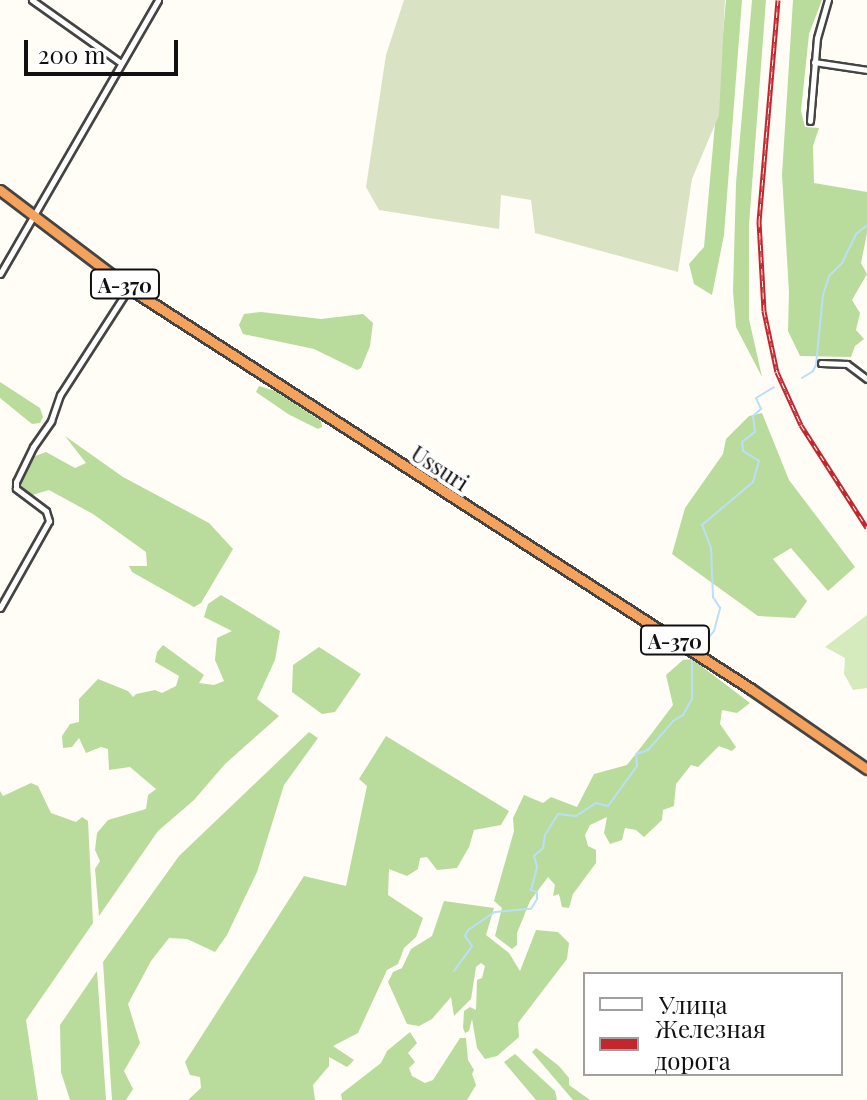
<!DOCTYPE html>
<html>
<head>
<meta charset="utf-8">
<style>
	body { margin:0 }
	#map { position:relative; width:867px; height:1100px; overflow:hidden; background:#fffdf5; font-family:"Playfair Display",serif }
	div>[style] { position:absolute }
	.green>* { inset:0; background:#d5ebbd }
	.forest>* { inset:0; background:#b9dc9c }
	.cemetery>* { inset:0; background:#d9e3c4 }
	.stream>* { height:2px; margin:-1px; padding:0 1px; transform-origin:1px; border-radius:1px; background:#b9e0f7 }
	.roads { filter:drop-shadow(2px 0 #444) drop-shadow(-2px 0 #444) drop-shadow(0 2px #444) drop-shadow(0 -2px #444) }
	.street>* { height:5px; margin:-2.5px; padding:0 2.5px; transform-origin:2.5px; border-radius:2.5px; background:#fff }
	.highway>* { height:9px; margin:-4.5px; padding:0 4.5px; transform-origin:4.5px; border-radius:4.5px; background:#f5a25d }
	.rail>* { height:5px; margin-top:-2.5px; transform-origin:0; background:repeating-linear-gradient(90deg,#fff 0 6px,#c4262e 0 12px); box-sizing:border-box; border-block:2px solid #c4262e }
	span { translate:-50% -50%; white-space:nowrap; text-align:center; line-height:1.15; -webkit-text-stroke:8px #fff; paint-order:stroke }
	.shield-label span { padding:2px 6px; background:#fff; border:2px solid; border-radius:6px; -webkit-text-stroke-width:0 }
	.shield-label { font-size:20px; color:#111; font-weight:700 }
	.street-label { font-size:22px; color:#111 }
	.legend { position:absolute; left:583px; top:972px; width:260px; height:104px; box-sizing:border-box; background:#fff; border:2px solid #a0a0a0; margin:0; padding:10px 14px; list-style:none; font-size:24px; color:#111 }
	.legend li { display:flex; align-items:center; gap:16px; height:40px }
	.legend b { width:40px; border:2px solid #a0a0a0 }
	.scale { position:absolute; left:24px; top:40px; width:154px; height:36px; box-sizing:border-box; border:4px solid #111; border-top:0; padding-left:10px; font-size:24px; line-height:28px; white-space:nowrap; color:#111; -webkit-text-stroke:6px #fff; paint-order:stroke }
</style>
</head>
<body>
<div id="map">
	<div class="green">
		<div style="clip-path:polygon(867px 615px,867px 688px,853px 690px,844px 674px,845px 658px,825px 647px)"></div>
	</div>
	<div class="forest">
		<div style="clip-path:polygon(726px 0,742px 0,724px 235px,712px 295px,694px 284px,689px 264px,704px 247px)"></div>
		<div style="clip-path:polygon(752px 0,766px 0,749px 225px,749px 319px,762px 377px,736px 327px,733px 291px,736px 183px)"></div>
		<div style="clip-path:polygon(793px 0,822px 0,809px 34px,801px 111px,805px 127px,819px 128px,813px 146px,814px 183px,867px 192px,867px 233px,861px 263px,867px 274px,852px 300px,860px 313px,856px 330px,864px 339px,855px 346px,851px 357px,800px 356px,788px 331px,789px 292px,782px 175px)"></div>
		<div style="clip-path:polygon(261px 312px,321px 319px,363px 314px,373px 323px,370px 346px,361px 368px,357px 370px,314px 349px,243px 334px,239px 325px,244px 314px)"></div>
		<div style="clip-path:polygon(0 382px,40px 408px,43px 417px,40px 423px,32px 424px,0 398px)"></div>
		<div style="clip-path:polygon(259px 386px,275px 391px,321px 421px,322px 427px,318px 429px,288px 414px,256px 392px)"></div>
		<div style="clip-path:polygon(762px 413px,789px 480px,855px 567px,828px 591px,791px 548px,773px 559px,807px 601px,795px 618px,758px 616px,672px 554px,685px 508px,723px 454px,726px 439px,749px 416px)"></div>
		<div style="clip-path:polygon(65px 436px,123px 477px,209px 523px,233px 549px,201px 603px,194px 607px,132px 572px,129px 566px,147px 566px,146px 552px,93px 514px,49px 490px,29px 496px,20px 487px,30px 458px,46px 452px,75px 468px,86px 463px)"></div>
		<div style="clip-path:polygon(221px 595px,280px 631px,275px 660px,257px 699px,279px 716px,225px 764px,194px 800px,158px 831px,99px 916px,95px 869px,100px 861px,95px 850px,97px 833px,108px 820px,146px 809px,148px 795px,156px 789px,130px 767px,109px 770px,108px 749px,101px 747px,86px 753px,79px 738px,72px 747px,63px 748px,62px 736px,70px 724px,79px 722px,79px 699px,98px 679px,128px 691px,133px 697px,136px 694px,155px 690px,162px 693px,176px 686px,179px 676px,155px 662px,157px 652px,163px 645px,204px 675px,199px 683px,214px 685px,224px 681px,215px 660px,217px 638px,232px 631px,204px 617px,208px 604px)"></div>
		<div style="clip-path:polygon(319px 647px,361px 674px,335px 712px,322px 714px,292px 692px,293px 665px)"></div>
		<div style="clip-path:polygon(692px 659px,750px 703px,737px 713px,722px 710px,720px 724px,736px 747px,732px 751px,719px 746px,698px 767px,691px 765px,676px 784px,674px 806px,663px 810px,662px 820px,644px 837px,636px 830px,625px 828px,622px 840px,610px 844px,604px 833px,607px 817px,590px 825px,585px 835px,588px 846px,596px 850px,596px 863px,573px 894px,569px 908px,562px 907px,559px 894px,553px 896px,555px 885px,548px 877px,530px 901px,517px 933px,517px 945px,512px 949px,495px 936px,502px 908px,494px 901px,514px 831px,513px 818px,524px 795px,543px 803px,551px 797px,577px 807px,594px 774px,627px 765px,652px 733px,673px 705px,666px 675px,683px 660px)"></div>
		<div style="clip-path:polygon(309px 732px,318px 738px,284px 785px,257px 872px,227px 935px,215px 952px,187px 939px,169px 938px,151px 961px,128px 1004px,140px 1043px,124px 1071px,133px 1089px,126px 1100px,112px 1100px,103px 962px,179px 856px)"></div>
		<div style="clip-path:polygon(386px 736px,509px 811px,501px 825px,474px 830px,469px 847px,457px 868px,437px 870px,427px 857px,420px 858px,418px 869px,407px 876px,389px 869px,388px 895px,423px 918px,416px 937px,404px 948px,398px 964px,387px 970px,358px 1033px,333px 1046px,354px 1060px,347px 1067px,329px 1057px,329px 1066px,313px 1085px,315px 1100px,188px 1100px,201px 1088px,200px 1077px,190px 1075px,185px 1062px,304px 876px,346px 886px,367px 786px,359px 779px)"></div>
		<div style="clip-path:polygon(31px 783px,38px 786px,51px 813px,76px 822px,82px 817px,88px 821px,93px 923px,26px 1020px,38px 1100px,0 1100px,0 791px,3px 796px)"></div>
		<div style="clip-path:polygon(444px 901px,494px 908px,486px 935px,509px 953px,520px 971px,536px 930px,558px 932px,569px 943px,567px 959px,518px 1023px,519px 1037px,497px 1056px,485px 1059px,477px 1048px,472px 1019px,469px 1031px,465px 1033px,463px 1028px,464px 1011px,470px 1007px,476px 1010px,477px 980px,482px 978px,485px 966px,481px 963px,476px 967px,471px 999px,454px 1016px,451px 997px,432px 1019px,419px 1026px,407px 1024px,388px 982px,393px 972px,402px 968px,411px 949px,432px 936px)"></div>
		<div style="clip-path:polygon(97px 971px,106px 1100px,70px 1100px,61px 1072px,60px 1025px)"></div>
		<div style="clip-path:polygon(410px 1032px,417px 1043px,408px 1053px,415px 1062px,409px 1068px,412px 1076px,425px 1083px,433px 1080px,460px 1038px,466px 1038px,468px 1060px,474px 1070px,472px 1074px,476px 1085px,467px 1100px,342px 1100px,341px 1094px,381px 1063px,387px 1051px)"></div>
		<div style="clip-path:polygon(536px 1048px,559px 1066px,569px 1078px,569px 1085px,590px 1100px,573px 1100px,532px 1052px)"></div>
		<div style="clip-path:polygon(515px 1054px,555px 1091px,557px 1100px,536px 1100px,504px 1062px)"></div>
	</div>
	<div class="cemetery">
		<div style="clip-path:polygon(404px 0,725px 0,719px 115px,692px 179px,678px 272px,535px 233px,531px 200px,501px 195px,499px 229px,379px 210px,366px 187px,386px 55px)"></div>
	</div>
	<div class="stream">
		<div style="left:802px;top:378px;width:13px;rotate:-32deg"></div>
		<div style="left:813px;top:371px;width:7px;rotate:-63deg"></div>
		<div style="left:816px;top:365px;width:70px;rotate:-84.3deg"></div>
		<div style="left:823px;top:295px;width:20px;rotate:-72deg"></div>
		<div style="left:829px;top:276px;width:18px;rotate:-45deg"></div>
		<div style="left:842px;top:263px;width:32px;rotate:-64deg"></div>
		<div style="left:856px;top:234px;width:14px;rotate:-39deg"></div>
		<div style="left:702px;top:645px;width:18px;rotate:-49deg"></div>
		<div style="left:714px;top:631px;width:24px;rotate:-75deg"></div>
		<div style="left:720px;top:608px;width:13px;rotate:-122deg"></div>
		<div style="left:713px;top:597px;width:49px;rotate:-92.3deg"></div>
		<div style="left:711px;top:548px;width:25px;rotate:-111deg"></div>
		<div style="left:702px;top:525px;width:67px;rotate:-40.1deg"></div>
		<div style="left:753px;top:482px;width:22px;rotate:-74deg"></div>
		<div style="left:759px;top:461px;width:19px;rotate:-148deg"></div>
		<div style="left:743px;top:451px;width:9px;rotate:-96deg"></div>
		<div style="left:742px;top:442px;width:16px;rotate:-38deg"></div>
		<div style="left:755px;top:432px;width:16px;rotate:-97deg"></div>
		<div style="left:753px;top:416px;width:11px;rotate:-41deg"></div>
		<div style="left:761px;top:409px;width:12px;rotate:-114deg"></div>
		<div style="left:756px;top:398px;width:21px;rotate:-31deg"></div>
		<div style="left:454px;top:971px;width:31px;rotate:-54deg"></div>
		<div style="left:472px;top:946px;width:12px;rotate:-125deg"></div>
		<div style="left:465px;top:936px;width:7px;rotate:-63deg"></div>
		<div style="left:468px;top:930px;width:32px;rotate:-34deg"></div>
		<div style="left:495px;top:912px;width:36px;rotate:-5deg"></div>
		<div style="left:531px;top:909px;width:12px;rotate:-59deg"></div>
		<div style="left:537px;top:899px;width:7px;rotate:-90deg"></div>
		<div style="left:537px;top:892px;width:6px;rotate:-162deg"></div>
		<div style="left:531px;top:890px;width:24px;rotate:-75deg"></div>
		<div style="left:537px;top:867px;width:11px;rotate:-105deg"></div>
		<div style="left:534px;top:856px;width:12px;rotate:-42deg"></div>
		<div style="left:543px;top:848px;width:13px;rotate:-81deg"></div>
		<div style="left:545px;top:835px;width:25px;rotate:-58deg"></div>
		<div style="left:558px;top:814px;width:18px;rotate:6deg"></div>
		<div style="left:576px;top:816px;width:24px;rotate:-33deg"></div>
		<div style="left:596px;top:803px;width:12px;rotate:14deg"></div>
		<div style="left:608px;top:806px;width:49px;rotate:-54.1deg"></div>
		<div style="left:637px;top:766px;width:12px;rotate:-95deg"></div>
		<div style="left:636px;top:754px;width:13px;rotate:-18deg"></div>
		<div style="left:648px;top:750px;width:38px;rotate:-49deg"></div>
		<div style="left:673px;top:721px;width:12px;rotate:-31deg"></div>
		<div style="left:683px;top:715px;width:18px;rotate:-61deg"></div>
		<div style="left:692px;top:699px;width:39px;rotate:-90deg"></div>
	</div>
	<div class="roads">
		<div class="street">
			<div style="left:32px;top:0;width:109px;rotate:35.3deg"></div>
			<div style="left:814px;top:62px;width:54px;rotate:8.6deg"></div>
			<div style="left:810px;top:121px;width:83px;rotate:-85.2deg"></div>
			<div style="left:817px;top:38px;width:40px;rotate:-74deg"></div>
			<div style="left:0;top:274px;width:316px;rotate:-60deg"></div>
			<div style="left:821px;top:363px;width:26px;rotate:2deg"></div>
			<div style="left:847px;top:364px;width:25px;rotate:37deg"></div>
			<div style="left:0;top:608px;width:100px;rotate:-60.6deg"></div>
			<div style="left:49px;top:521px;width:10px;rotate:-107deg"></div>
			<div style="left:46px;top:511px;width:38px;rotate:-143deg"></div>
			<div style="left:16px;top:488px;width:6px;rotate:-90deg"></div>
			<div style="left:16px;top:482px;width:39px;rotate:-64deg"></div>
			<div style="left:33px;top:447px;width:32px;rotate:-55deg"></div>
			<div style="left:51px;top:421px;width:28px;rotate:-71deg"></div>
			<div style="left:60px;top:395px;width:127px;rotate:-57.2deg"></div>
		</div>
		<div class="highway">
			<div style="left:0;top:190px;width:162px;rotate:37.2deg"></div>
			<div style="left:129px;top:288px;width:740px;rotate:32.81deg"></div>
			<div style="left:751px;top:689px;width:141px;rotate:34.6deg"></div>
		</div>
	</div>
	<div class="rail">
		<div style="left:778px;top:0;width:222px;rotate:94.9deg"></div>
		<div style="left:759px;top:221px;width:90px;rotate:86.8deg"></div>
		<div style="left:764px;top:311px;width:62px;rotate:78deg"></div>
		<div style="left:777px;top:372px;width:58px;rotate:65.6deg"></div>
		<div style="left:801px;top:425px;width:122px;rotate:57.3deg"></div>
	</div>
	<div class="shield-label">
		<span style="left:125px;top:284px">А-370</span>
		<span style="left:675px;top:640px">А-370</span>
	</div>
	<div class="street-label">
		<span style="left:440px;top:468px;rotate:33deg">Ussuri</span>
	</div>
	<ul class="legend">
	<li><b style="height:10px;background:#fff"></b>Улица</li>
	<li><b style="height:10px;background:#c4262e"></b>Железная дорога</li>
	</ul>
	<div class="scale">200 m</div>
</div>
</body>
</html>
